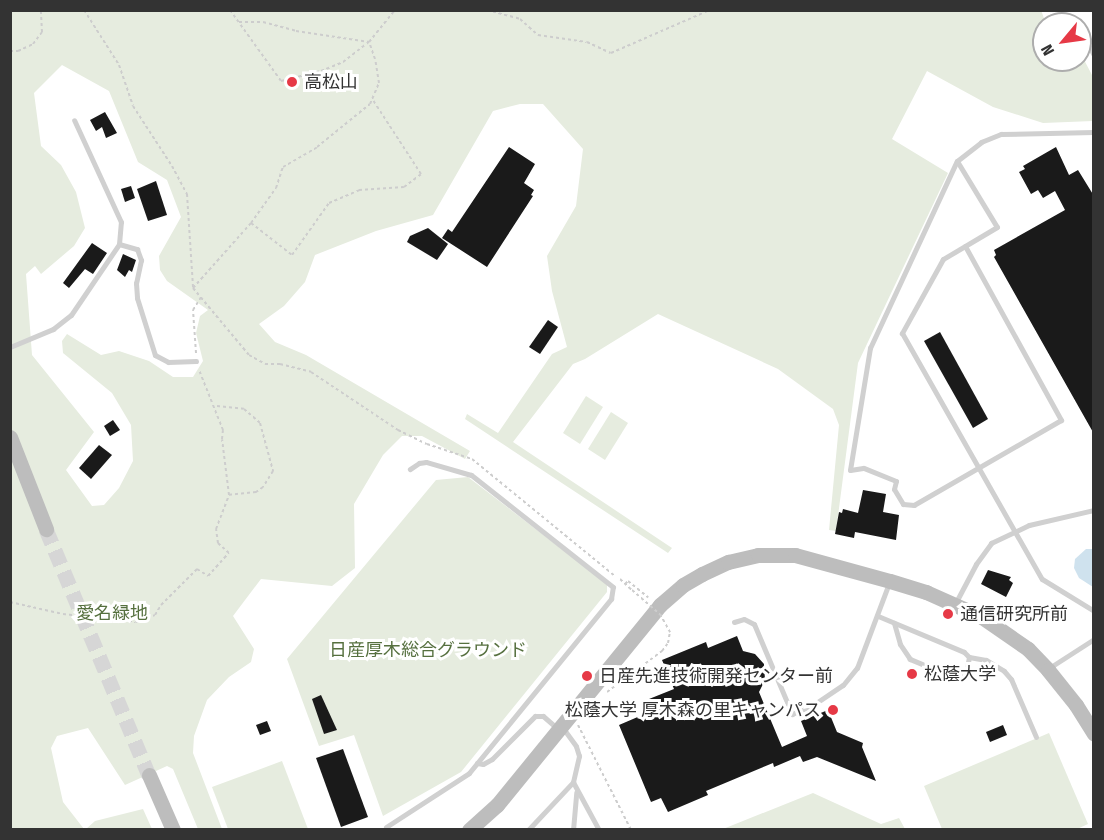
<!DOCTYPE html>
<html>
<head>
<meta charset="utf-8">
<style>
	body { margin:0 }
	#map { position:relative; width:1104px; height:840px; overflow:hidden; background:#fff; font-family:"Fira Sans Condensed","Noto Sans JP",sans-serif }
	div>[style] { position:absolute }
	.green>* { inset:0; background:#e6ecdf }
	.water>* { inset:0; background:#cfe2ee }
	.building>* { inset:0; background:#1a1a1a }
	.secondary-tunnel>* { height:15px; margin-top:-7.5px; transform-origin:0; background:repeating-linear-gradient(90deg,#d6d6d6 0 15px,transparent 0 23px) }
	.path>* { height:2px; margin-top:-1px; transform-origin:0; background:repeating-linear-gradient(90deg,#cdcdcd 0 3px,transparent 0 6px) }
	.lane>* { height:5px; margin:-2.5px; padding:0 2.5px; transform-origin:2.5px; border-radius:2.5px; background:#d0d0d0 }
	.secondary>* { height:15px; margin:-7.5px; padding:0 7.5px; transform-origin:7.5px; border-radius:7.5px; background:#bdbdbd }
	.path-bridge>* { height:2px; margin-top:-1px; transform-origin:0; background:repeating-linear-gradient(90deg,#cdcdcd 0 3px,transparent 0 6px) }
	.dots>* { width:16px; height:16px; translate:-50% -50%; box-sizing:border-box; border:3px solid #fff; border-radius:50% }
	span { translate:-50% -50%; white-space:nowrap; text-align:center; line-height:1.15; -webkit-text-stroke:6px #fff; paint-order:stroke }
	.poi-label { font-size:18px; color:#333 }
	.left { translate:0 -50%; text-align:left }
	.right { translate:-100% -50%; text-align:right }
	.park-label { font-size:18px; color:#56703f }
	.frame { position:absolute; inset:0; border:12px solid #333; pointer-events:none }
	.north { position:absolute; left:1032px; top:12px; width:60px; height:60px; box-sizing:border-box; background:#fff; border:2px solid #adadad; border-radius:50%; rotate:241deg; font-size:16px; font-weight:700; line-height:24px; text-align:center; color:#333 }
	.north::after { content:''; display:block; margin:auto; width:21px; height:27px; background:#e63946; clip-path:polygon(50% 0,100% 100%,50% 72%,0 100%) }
</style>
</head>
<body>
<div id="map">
	<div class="green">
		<div style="clip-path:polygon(evenodd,1041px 10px,1046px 24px,1044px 60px,1080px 60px,1080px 52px,1093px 77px,1093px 121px,1043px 123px,993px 107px,927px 71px,892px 139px,948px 173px,858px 363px,836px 531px,829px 530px,839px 425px,833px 409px,778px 369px,658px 314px,585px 359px,573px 364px,513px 442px,672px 548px,668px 553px,465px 419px,467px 414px,498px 433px,552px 354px,567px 347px,552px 291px,547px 256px,576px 206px,583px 149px,543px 104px,520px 104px,493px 111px,433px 215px,376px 231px,315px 255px,305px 282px,284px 306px,259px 324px,275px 342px,306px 355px,470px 451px,465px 459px,422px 436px,402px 436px,383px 455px,354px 504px,355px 568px,332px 586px,261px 579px,233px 616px,254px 649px,251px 662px,229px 677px,207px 700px,194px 736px,193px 753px,222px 829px,198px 829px,173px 769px,167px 766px,125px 785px,88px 728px,57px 736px,51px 748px,63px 802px,84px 829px,11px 829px,11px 11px,1041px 10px,62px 65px,109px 91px,138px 162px,167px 180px,181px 217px,159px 256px,160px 270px,167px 281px,208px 310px,200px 316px,196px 333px,203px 361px,193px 377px,173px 377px,149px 361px,119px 351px,101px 355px,67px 334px,62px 341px,63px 353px,112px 393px,131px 425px,133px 461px,119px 488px,104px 505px,92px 506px,66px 470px,94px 432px,32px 355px,26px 274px,35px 266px,41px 274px,74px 246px,85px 228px,76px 192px,61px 165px,41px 146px,34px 93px,62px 65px)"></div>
		<div style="clip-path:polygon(586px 396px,603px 407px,580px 444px,563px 433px)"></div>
		<div style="clip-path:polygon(611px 412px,628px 423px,605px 460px,588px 449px)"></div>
		<div style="clip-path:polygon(468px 477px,607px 584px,607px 592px,461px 772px,383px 816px,354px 735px,319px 746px,287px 659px,436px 480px)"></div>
		<div style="clip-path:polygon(1049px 733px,1088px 824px,1075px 830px,942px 829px,924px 786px)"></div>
		<div style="clip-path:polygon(282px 761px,308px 829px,228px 829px,212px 787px)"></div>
		<div style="clip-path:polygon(813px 793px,881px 824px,899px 818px,905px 829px,723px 829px)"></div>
		<div style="clip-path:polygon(143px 809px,152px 829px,86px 829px,95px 821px)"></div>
	</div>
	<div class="water">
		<div style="clip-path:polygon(1086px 549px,1093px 549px,1093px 587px,1079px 578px,1074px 568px,1075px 559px)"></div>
	</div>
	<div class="building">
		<div style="clip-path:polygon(105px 112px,117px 133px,106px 138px,102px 127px,96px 131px,90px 120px)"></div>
		<div style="clip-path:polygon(509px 147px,535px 164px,524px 183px,534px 190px,531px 195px,533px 196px,487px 267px,442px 238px,448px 229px,452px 232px)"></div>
		<div style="clip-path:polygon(1056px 147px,1069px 175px,1078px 170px,1094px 196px,1094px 434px,994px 257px,996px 255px,994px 250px,1065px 210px,1055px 191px,1043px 198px,1038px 190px,1031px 194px,1019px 172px,1025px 169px,1023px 166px)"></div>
		<div style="clip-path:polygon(156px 181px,167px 215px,148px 221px,137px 189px)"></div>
		<div style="clip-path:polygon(131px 186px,135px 198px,125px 202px,121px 189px)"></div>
		<div style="clip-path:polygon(428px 228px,448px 244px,437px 260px,407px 242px,410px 236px)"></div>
		<div style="clip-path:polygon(92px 243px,107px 253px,93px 274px,85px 269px,69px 288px,63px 283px)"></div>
		<div style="clip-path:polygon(123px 254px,136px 260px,132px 272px,129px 270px,125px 277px,117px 270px)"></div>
		<div style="clip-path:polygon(548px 320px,558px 327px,540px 354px,529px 347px)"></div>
		<div style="clip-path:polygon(940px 332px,988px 419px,973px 428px,924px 341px)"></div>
		<div style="clip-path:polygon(113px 420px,120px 430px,110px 436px,104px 426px)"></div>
		<div style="clip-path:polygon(99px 445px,112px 455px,91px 479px,79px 468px)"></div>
		<div style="clip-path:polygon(863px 490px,886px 494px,883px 512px,899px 515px,896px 540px,855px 532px,854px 538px,835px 534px,839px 512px,842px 513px,843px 509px,858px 513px)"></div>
		<div style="clip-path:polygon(988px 570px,1011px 577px,1009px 580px,1013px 583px,1006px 597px,981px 584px)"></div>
		<div style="clip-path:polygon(737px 636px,743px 651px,755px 654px,764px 664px,765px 680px,759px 692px,782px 747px,807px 736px,801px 721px,828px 710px,837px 732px,863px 743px,862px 747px,876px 781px,817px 757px,803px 762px,800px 756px,774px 767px,773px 763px,761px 768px,706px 791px,708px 795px,668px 812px,661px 798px,651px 802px,619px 725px,654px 710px,649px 699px,674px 689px,662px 660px,706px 642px,708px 648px)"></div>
		<div style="clip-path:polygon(321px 695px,337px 730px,324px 734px,312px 699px)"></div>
		<div style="clip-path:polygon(267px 721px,271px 731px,260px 735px,256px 725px)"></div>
		<div style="clip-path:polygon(1003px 725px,1007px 735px,990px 742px,986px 732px)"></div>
		<div style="clip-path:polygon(343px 749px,368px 817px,341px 827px,316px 758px)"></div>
	</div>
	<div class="secondary-tunnel">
		<div style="left:46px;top:529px;width:267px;rotate:67.3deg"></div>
	</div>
	<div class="path">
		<div style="left:84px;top:10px;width:65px;rotate:57.5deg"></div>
		<div style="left:119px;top:65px;width:43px;rotate:71.1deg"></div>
		<div style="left:133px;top:106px;width:72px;rotate:57deg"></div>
		<div style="left:172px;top:166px;width:32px;rotate:62deg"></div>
		<div style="left:187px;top:194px;width:94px;rotate:86.3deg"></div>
		<div style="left:193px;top:288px;width:87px;rotate:50.1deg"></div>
		<div style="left:249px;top:355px;width:18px;rotate:29deg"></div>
		<div style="left:265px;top:364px;width:15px"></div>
		<div style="left:280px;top:364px;width:32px;rotate:14deg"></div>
		<div style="left:311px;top:372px;width:105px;rotate:33.7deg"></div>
		<div style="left:398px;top:430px;width:32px;rotate:26deg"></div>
		<div style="left:427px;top:444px;width:47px;rotate:18.4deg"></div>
		<div style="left:472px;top:459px;width:185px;rotate:39.3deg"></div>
		<div style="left:230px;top:10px;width:87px;rotate:54.3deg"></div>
		<div style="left:281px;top:81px;width:41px;rotate:-14deg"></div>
		<div style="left:321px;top:71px;width:24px;rotate:-22deg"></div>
		<div style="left:343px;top:62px;width:33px;rotate:-38deg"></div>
		<div style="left:369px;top:42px;width:41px;rotate:-50.9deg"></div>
		<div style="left:487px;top:10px;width:34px;rotate:15deg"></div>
		<div style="left:520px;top:19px;width:24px;rotate:42deg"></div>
		<div style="left:538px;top:35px;width:49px;rotate:8.1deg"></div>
		<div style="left:587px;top:42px;width:26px;rotate:25deg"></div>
		<div style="left:611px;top:53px;width:108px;rotate:-23.5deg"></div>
		<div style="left:239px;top:22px;width:24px"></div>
		<div style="left:263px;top:22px;width:34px;rotate:15deg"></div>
		<div style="left:296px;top:31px;width:74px;rotate:8.6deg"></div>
		<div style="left:10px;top:51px;width:8px"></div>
		<div style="left:18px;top:51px;width:17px;rotate:-25deg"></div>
		<div style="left:33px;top:44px;width:15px;rotate:-53deg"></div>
		<div style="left:42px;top:32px;width:22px;rotate:-93deg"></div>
		<div style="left:251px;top:223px;width:52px;rotate:38deg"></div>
		<div style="left:292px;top:255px;width:64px;rotate:-54.6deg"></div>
		<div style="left:329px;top:203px;width:33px;rotate:-23deg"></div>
		<div style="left:359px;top:190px;width:45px;rotate:-3.8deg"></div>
		<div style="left:404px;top:187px;width:21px;rotate:-37deg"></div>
		<div style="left:421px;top:174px;width:88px;rotate:-123deg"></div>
		<div style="left:193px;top:288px;width:87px;rotate:-48.3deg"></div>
		<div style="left:251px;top:223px;width:43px;rotate:-54.5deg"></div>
		<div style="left:276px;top:188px;width:22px;rotate:-72deg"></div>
		<div style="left:283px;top:167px;width:39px;rotate:-30deg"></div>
		<div style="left:317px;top:147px;width:68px;rotate:-39.1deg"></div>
		<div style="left:370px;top:104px;width:23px;rotate:-67deg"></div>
		<div style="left:379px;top:83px;width:24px;rotate:-99deg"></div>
		<div style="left:375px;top:59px;width:18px;rotate:-109deg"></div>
		<div style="left:196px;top:353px;width:43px;rotate:-94deg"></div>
		<div style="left:193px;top:310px;width:15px;rotate:-58deg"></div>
		<div style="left:217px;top:406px;width:27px;rotate:6deg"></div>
		<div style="left:244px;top:409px;width:21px;rotate:41deg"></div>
		<div style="left:260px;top:423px;width:50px;rotate:74.8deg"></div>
		<div style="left:273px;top:471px;width:19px;rotate:122deg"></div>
		<div style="left:263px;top:487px;width:9px;rotate:144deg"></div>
		<div style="left:256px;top:492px;width:27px;rotate:174deg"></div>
		<div style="left:620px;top:579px;width:16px;rotate:43deg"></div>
		<div style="left:625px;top:584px;width:4px;rotate:-45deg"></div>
		<div style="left:628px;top:581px;width:26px;rotate:39deg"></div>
		<div style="left:10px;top:602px;width:54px;rotate:12.8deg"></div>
		<div style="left:63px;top:614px;width:73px;rotate:6.3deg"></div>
		<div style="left:136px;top:622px;width:20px;rotate:-20deg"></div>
		<div style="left:155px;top:615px;width:12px;rotate:-59deg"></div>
		<div style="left:161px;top:605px;width:51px;rotate:-45deg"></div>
		<div style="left:197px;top:569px;width:13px;rotate:32deg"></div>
		<div style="left:208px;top:576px;width:31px;rotate:-48deg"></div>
		<div style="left:229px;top:553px;width:15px;rotate:-138deg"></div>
		<div style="left:218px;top:543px;width:14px;rotate:-98deg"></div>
		<div style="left:216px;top:529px;width:36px;rotate:-69deg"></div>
		<div style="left:229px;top:495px;width:56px;rotate:-97.1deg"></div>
		<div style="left:222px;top:439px;width:9px;rotate:-84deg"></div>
		<div style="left:223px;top:430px;width:65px;rotate:-111.8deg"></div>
		<div style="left:607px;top:692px;width:69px;rotate:-36.7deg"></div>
		<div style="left:662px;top:651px;width:10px;rotate:-53deg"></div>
		<div style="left:668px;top:643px;width:11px;rotate:-80deg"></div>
		<div style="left:578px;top:725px;width:118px;rotate:63.2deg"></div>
	</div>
	<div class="lane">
		<div style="left:1080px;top:30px;width:29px;rotate:61deg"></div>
		<div style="left:957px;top:161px;width:77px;rotate:58.8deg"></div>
		<div style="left:997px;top:227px;width:63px;rotate:149.3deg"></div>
		<div style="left:943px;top:259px;width:85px;rotate:119deg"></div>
		<div style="left:902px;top:333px;width:283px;rotate:60.4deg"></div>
		<div style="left:1042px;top:579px;width:61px;rotate:31.6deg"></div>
		<div style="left:119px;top:244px;width:19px;rotate:16deg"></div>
		<div style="left:137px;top:249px;width:12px;rotate:70deg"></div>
		<div style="left:141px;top:260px;width:24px;rotate:102deg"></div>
		<div style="left:136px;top:283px;width:15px;rotate:86deg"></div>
		<div style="left:137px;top:298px;width:60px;rotate:72.5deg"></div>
		<div style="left:155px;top:355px;width:15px;rotate:28deg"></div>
		<div style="left:168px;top:362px;width:28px;rotate:-2deg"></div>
		<div style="left:965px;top:246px;width:199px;rotate:61.1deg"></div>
		<div style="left:1061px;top:420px;width:170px;rotate:150deg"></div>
		<div style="left:914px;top:505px;width:11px;rotate:-175deg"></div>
		<div style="left:903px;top:504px;width:17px;rotate:-121deg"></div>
		<div style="left:894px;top:489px;width:8px;rotate:-76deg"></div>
		<div style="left:896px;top:481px;width:35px;rotate:-158deg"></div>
		<div style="left:863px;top:468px;width:13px;rotate:171deg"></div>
		<div style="left:850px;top:470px;width:124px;rotate:-80.7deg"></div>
		<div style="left:870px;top:348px;width:206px;rotate:-65.1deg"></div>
		<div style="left:957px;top:161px;width:31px;rotate:-38deg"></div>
		<div style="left:981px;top:142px;width:22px;rotate:-22deg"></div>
		<div style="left:1001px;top:134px;width:93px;rotate:-1.2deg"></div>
		<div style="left:10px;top:347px;width:47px;rotate:-22.7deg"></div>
		<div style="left:53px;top:329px;width:23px;rotate:-38deg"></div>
		<div style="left:71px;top:315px;width:86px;rotate:-55.9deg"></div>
		<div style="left:119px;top:244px;width:22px;rotate:-85deg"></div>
		<div style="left:121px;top:222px;width:112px;rotate:-114.7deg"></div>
		<div style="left:956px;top:602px;width:43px;rotate:-62.2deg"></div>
		<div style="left:976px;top:564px;width:26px;rotate:-54deg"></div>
		<div style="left:991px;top:543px;width:42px;rotate:-25.3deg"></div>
		<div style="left:1029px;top:525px;width:67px;rotate:-13deg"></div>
		<div style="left:878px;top:616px;width:93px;rotate:22.7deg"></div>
		<div style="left:964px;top:652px;width:7px;rotate:45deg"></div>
		<div style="left:969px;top:657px;width:15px;rotate:101deg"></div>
		<div style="left:966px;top:672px;width:14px;rotate:159deg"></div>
		<div style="left:953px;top:677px;width:47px;rotate:-157.3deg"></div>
		<div style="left:910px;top:659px;width:18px;rotate:-124deg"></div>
		<div style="left:900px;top:644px;width:22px;rotate:-106deg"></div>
		<div style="left:734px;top:622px;width:10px;rotate:-17deg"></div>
		<div style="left:744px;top:619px;width:11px;rotate:27deg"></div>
		<div style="left:754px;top:624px;width:98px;rotate:67.1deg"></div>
		<div style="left:792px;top:714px;width:23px;rotate:-23deg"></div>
		<div style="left:813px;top:705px;width:36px;rotate:-34deg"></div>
		<div style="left:843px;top:685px;width:22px;rotate:-51deg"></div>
		<div style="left:857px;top:668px;width:91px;rotate:-69.4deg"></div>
		<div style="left:969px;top:657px;width:17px;rotate:10deg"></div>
		<div style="left:986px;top:660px;width:21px;rotate:31deg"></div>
		<div style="left:1004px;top:671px;width:11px;rotate:49deg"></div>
		<div style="left:1011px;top:679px;width:63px;rotate:66.7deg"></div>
		<div style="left:1049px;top:668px;width:54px;rotate:-32.8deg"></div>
		<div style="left:477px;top:763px;width:6px;rotate:9deg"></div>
		<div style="left:483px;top:764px;width:10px;rotate:-29deg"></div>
		<div style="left:492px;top:759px;width:61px;rotate:-45deg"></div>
		<div style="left:535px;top:716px;width:8px"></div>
		<div style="left:543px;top:716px;width:20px;rotate:41deg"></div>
		<div style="left:573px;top:782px;width:55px;rotate:61.6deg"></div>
		<div style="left:386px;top:827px;width:99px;rotate:-33deg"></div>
		<div style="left:469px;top:773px;width:225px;rotate:-50.8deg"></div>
		<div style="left:611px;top:599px;width:12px;rotate:-81deg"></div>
		<div style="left:613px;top:587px;width:181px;rotate:-141.7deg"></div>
		<div style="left:471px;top:475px;width:47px;rotate:-163.9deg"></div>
		<div style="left:426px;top:462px;width:7px;rotate:172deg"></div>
		<div style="left:419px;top:463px;width:11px;rotate:146deg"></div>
		<div style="left:528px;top:830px;width:66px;rotate:-46.8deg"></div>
		<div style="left:573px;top:782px;width:27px;rotate:-77deg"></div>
		<div style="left:579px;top:756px;width:10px;rotate:-107deg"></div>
		<div style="left:576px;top:746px;width:22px;rotate:-126deg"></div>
		<div style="left:573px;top:830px;width:38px;rotate:-85deg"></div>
	</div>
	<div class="secondary">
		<div style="left:10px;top:437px;width:99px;rotate:68.6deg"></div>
		<div style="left:149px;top:775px;width:60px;rotate:66.4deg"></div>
		<div style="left:469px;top:830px;width:38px;rotate:-42deg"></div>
		<div style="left:497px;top:805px;width:258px;rotate:-50.8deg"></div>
		<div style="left:660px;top:605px;width:30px;rotate:-41deg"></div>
		<div style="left:683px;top:585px;width:22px;rotate:-30deg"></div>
		<div style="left:702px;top:574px;width:29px;rotate:-25deg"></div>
		<div style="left:728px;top:562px;width:31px;rotate:-13deg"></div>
		<div style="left:758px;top:555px;width:37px"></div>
		<div style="left:795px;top:555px;width:98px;rotate:15.3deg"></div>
		<div style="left:890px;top:581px;width:38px;rotate:17deg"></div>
		<div style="left:926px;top:592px;width:61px;rotate:24.1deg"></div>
		<div style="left:982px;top:617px;width:56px;rotate:34.8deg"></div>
		<div style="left:1028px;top:649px;width:29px;rotate:46deg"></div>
		<div style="left:1048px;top:670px;width:45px;rotate:51.3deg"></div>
		<div style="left:1076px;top:705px;width:34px;rotate:58deg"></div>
	</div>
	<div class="path-bridge">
		<div style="left:632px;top:590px;width:37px;rotate:41deg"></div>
		<div style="left:660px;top:614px;width:21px;rotate:61deg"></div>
	</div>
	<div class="dots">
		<div style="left:292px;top:82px;background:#e63946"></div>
		<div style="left:948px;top:614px;background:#e63946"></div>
		<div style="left:912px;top:674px;background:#e63946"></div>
		<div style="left:587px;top:676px;background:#e63946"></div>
		<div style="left:833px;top:710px;background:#e63946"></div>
	</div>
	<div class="poi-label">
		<span class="left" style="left:304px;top:82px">高松山</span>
		<span class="left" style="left:960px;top:614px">通信研究所前</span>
		<span class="left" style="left:924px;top:674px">松蔭大学</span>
		<span class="left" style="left:599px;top:676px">日産先進技術開発センター前</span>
		<span class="right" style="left:821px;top:710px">松蔭大学 厚木森の里キャンパス</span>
	</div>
	<div class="park-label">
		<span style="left:112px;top:613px">愛名緑地</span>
		<span style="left:428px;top:650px">日産厚木総合グラウンド</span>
	</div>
	<div class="frame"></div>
	<div class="north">N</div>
</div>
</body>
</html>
